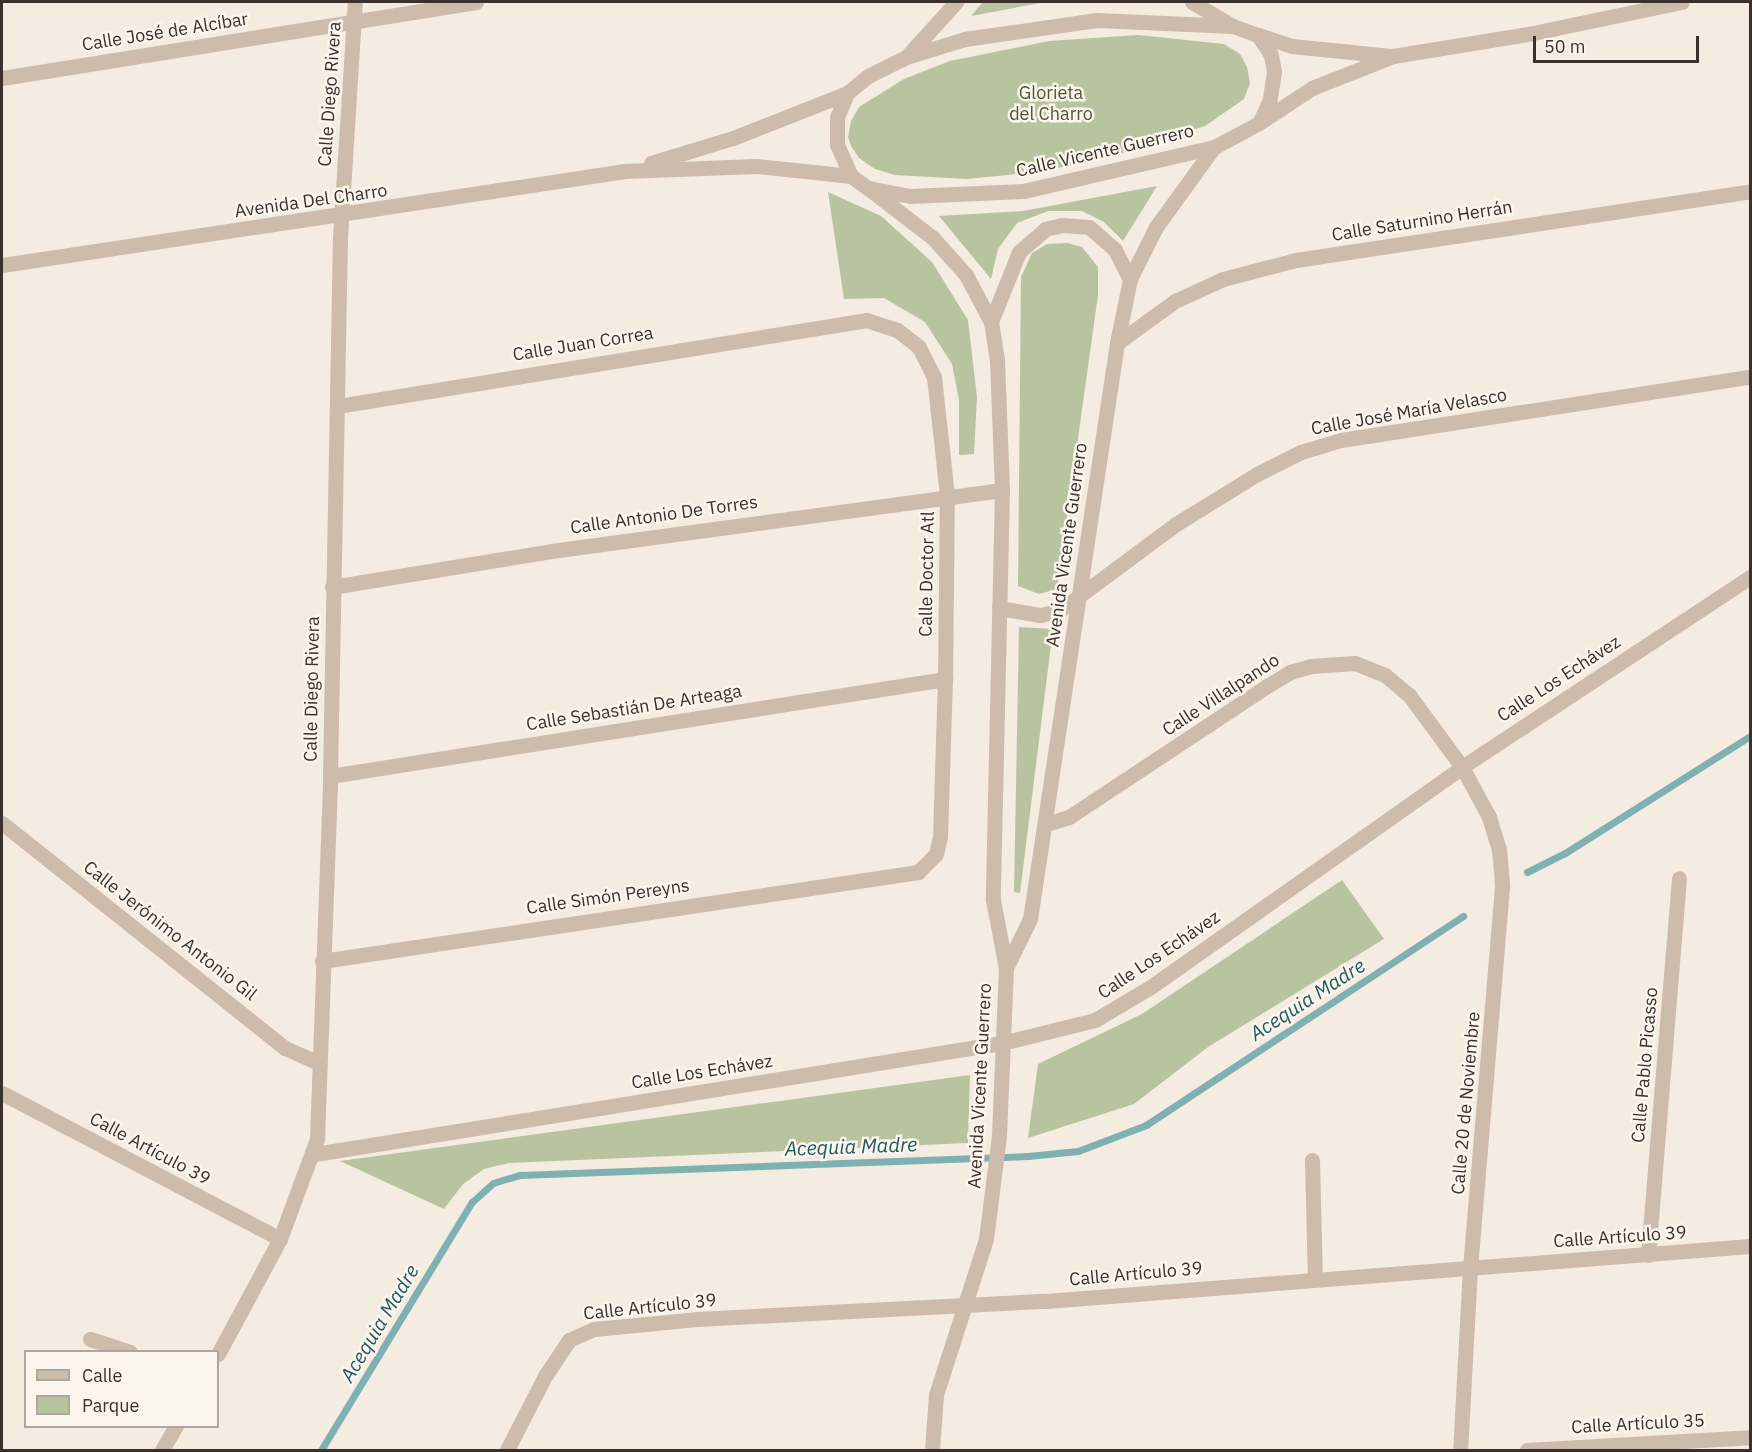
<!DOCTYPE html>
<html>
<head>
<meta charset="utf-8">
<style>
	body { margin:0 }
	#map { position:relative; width:1752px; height:1452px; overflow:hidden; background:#f4ebe1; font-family:"IBM Plex Sans",sans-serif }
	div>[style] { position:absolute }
	.green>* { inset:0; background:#b8c4a0 }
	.stream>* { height:7px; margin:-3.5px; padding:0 3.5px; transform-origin:3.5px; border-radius:3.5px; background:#7fb0b2 }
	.minor>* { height:15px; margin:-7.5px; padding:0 7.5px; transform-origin:7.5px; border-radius:7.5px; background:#cdbbac }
	.tertiary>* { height:15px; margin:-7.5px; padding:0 7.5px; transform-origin:7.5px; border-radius:7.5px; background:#cdbbac }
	span { translate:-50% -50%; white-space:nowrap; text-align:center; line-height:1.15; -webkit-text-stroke:5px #fbf5ee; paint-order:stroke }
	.street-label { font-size:18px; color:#3b302b }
	.park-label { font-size:18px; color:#4a5a2e }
	.water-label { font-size:20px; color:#1f5a5e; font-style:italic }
	.frame { position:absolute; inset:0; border:3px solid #3b302b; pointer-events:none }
	.legend { position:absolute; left:24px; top:1350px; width:195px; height:78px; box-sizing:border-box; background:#fbf5ee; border:2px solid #aea6a0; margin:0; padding:8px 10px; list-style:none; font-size:18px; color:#3b302b }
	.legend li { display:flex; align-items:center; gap:12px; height:30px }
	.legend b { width:30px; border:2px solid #aea6a0 }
	.scale { position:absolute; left:1533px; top:36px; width:166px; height:27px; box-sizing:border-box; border:3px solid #3b302b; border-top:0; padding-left:8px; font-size:18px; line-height:21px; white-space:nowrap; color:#3b302b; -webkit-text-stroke:4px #fbf5ee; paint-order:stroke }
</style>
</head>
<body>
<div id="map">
	<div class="green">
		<div style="clip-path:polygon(983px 2px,1046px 2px,971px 16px)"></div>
		<div style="clip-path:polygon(1138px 35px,1224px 44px,1240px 54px,1247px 67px,1250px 83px,1244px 99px,1205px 126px,1136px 149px,1075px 165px,1017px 174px,967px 179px,895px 175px,875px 169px,859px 158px,851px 146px,848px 137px,851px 121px,859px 107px,904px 79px,950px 61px,1049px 41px)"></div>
		<div style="clip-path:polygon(1157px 186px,1123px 241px,1104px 222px,1082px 211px,1048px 211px,1017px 223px,998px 249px,991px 279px,939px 216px,1023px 211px)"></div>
		<div style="clip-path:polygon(828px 192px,881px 216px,932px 262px,968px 320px,977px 397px,974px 454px,959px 455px,959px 400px,952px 364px,925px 322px,884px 298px,844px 299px)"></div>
		<div style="clip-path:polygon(1067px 243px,1082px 247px,1098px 267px,1098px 295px,1057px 589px,1039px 594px,1018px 586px,1021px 277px,1032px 253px,1047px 244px)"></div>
		<div style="clip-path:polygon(1019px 627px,1053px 629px,1020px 893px,1014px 892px)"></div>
		<div style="clip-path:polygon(1342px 880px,1384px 939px,1208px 1047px,1134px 1104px,1028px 1138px,1038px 1064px,1142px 1014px)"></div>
		<div style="clip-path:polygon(970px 1075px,968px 1143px,509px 1163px,484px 1169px,463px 1184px,444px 1209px,340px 1161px)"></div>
	</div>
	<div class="stream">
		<div style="left:1527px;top:872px;width:42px;rotate:-26.6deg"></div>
		<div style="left:1565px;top:853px;width:219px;rotate:-32.3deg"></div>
		<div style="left:321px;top:1450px;width:290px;rotate:-58.7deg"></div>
		<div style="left:472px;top:1202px;width:28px;rotate:-42deg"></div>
		<div style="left:493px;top:1183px;width:28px;rotate:-17deg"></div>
		<div style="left:520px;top:1175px;width:508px;rotate:-2.14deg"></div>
		<div style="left:1028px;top:1156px;width:50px;rotate:-5.7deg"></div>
		<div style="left:1078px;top:1151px;width:73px;rotate:-20.9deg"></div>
		<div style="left:1146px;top:1125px;width:380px;rotate:-33.4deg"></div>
	</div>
	<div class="minor">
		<div style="left:2px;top:78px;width:480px;rotate:-9.1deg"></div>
		<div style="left:1117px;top:343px;width:72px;rotate:-35.9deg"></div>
		<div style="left:1175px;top:301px;width:53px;rotate:-24.6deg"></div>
		<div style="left:1223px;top:279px;width:75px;rotate:-14.6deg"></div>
		<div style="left:1296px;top:260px;width:459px;rotate:-8.6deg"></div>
		<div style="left:332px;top:587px;width:222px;rotate:-9.3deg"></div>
		<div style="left:551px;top:551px;width:455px;rotate:-7.7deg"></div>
		<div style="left:1079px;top:596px;width:121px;rotate:-36.6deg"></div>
		<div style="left:1176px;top:524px;width:95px;rotate:-31.7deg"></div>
		<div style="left:1257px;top:474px;width:49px;rotate:-26.6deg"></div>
		<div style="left:1301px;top:452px;width:42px;rotate:-16.7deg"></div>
		<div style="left:1341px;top:440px;width:414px;rotate:-8.8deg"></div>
		<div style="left:330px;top:776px;width:623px;rotate:-8.96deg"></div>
		<div style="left:2px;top:823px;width:362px;rotate:38.5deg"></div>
		<div style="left:285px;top:1048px;width:36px;rotate:24deg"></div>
		<div style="left:1046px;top:824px;width:24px;rotate:-17deg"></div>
		<div style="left:1069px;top:817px;width:237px;rotate:-33.5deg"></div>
		<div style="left:1267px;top:686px;width:27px;rotate:-31deg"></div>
		<div style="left:1290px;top:672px;width:22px;rotate:-16deg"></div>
		<div style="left:1311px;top:666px;width:44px;rotate:-3.9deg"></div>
		<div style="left:1355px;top:663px;width:32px;rotate:22deg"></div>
		<div style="left:1385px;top:675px;width:31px;rotate:40deg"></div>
		<div style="left:1409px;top:695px;width:89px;rotate:53.6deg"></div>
		<div style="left:1462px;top:767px;width:57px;rotate:61.6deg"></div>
		<div style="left:1489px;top:817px;width:34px;rotate:73deg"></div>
		<div style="left:1499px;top:849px;width:38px;rotate:85deg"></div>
		<div style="left:1502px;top:887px;width:382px;rotate:94.8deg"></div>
		<div style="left:1470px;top:1268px;width:182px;rotate:93.1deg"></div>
		<div style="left:322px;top:961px;width:603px;rotate:-8.49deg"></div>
		<div style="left:918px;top:872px;width:25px;rotate:-45deg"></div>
		<div style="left:936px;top:854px;width:17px;rotate:-77deg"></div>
		<div style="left:940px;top:837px;width:158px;rotate:-88.2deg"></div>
		<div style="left:945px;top:679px;width:184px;rotate:-89.4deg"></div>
		<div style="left:947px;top:495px;width:119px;rotate:-96.3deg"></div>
		<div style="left:934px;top:377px;width:34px;rotate:-117deg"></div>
		<div style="left:919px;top:347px;width:28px;rotate:-142deg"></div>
		<div style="left:897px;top:330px;width:32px;rotate:-162deg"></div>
		<div style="left:867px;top:320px;width:537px;rotate:170.78deg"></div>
		<div style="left:2px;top:1093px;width:314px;rotate:27.7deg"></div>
		<div style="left:315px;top:1154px;width:696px;rotate:-9.18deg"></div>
		<div style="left:1002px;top:1043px;width:96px;rotate:-13.9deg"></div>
		<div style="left:1095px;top:1020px;width:66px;rotate:-30.8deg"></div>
		<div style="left:1152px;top:986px;width:380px;rotate:-35.2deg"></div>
		<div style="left:1462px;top:767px;width:345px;rotate:-33.4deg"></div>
		<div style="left:1312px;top:1160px;width:119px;rotate:88.6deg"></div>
		<div style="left:1648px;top:1255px;width:378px;rotate:-85.3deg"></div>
		<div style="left:90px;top:1339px;width:42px;rotate:18deg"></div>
		<div style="left:218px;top:1354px;width:131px;rotate:-61.7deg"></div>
		<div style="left:280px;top:1239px;width:107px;rotate:-69.7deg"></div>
		<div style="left:317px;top:1139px;width:363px;rotate:-87.9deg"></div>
		<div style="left:330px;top:776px;width:538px;rotate:-88.94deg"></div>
		<div style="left:340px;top:238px;width:236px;rotate:-86.4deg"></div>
		<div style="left:162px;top:1450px;width:28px;rotate:-60deg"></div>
		<div style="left:507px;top:1450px;width:83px;rotate:-62.8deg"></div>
		<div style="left:545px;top:1376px;width:43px;rotate:-56.3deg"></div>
		<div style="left:569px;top:1340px;width:27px;rotate:-24deg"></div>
		<div style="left:594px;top:1329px;width:103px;rotate:-5.5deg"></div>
		<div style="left:697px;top:1319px;width:349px;rotate:-3deg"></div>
		<div style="left:1046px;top:1301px;width:706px;rotate:-4.47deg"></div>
		<div style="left:1527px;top:1450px;width:223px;rotate:-3.3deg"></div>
	</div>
	<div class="tertiary">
		<div style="left:1192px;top:2px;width:45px;rotate:30.5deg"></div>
		<div style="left:1097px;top:20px;width:136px;rotate:2.5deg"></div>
		<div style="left:1233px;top:26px;width:27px;rotate:20deg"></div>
		<div style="left:1258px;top:35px;width:24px;rotate:57deg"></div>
		<div style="left:1271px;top:55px;width:17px;rotate:80deg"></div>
		<div style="left:1274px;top:72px;width:30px;rotate:99deg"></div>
		<div style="left:1269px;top:102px;width:23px;rotate:115deg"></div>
		<div style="left:1259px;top:123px;width:51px;rotate:151.9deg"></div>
		<div style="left:1214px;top:147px;width:196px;rotate:167deg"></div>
		<div style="left:1023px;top:191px;width:113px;rotate:177.5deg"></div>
		<div style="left:910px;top:196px;width:43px;rotate:-169.2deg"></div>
		<div style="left:868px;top:188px;width:21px;rotate:-145deg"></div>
		<div style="left:851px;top:176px;width:35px;rotate:-114deg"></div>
		<div style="left:837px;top:144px;width:27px;rotate:-90deg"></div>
		<div style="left:837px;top:117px;width:26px;rotate:-67deg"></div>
		<div style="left:847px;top:93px;width:27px;rotate:-39deg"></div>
		<div style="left:868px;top:76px;width:42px;rotate:-26.6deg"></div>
		<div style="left:906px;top:57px;width:62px;rotate:-17deg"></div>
		<div style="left:965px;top:39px;width:133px;rotate:-8.2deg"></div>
		<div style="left:1258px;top:35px;width:36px;rotate:18deg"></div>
		<div style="left:1292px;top:46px;width:99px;rotate:5.8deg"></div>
		<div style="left:908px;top:55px;width:72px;rotate:-47.8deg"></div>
		<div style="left:1259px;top:123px;width:64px;rotate:-33.4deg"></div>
		<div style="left:1312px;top:88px;width:87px;rotate:-21.6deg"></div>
		<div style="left:1393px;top:56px;width:142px;rotate:-9.3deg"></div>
		<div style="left:1533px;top:33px;width:152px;rotate:-11.8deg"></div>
		<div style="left:651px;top:163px;width:86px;rotate:-17deg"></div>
		<div style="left:733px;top:138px;width:123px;rotate:-21.5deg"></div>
		<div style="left:868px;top:188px;width:82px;rotate:37.6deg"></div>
		<div style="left:933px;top:238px;width:50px;rotate:48.3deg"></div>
		<div style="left:966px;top:275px;width:53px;rotate:62deg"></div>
		<div style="left:991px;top:322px;width:38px;rotate:81deg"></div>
		<div style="left:997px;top:360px;width:130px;rotate:87.8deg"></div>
		<div style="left:1002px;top:490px;width:410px;rotate:91.3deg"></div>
		<div style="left:993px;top:900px;width:69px;rotate:79.2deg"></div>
		<div style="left:1006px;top:968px;width:168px;rotate:92.4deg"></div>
		<div style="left:999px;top:1136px;width:104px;rotate:97.2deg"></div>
		<div style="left:986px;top:1239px;width:164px;rotate:107.8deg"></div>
		<div style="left:936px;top:1395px;width:55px;rotate:94.2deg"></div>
		<div style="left:2px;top:265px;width:630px;rotate:-8.58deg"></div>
		<div style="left:625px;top:171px;width:131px;rotate:-2.2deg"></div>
		<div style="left:756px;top:166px;width:96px;rotate:6deg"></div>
		<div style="left:991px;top:322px;width:75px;rotate:-68.2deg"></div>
		<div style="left:1019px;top:252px;width:35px;rotate:-41deg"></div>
		<div style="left:1045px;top:229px;width:17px;rotate:-13deg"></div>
		<div style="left:1062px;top:225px;width:27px;rotate:4deg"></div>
		<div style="left:1089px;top:227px;width:35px;rotate:41deg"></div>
		<div style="left:1115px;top:250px;width:33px;rotate:63deg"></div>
		<div style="left:999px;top:608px;width:42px;rotate:9.7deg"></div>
		<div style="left:1040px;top:615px;width:21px;rotate:-14deg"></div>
		<div style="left:1060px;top:610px;width:24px;rotate:-36deg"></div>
		<div style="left:1006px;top:968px;width:55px;rotate:-63.9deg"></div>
		<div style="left:1030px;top:919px;width:583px;rotate:-81.41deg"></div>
		<div style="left:1117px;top:343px;width:65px;rotate:-78.5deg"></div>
		<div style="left:1130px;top:279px;width:58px;rotate:-63.4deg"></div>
		<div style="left:1156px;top:227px;width:99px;rotate:-54.1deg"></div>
	</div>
	<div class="street-label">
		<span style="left:165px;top:32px;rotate:-9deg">Calle José de Alcíbar</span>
		<span style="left:330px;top:94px;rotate:-86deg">Calle Diego Rivera</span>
		<span style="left:1105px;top:151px;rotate:-13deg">Calle Vicente Guerrero</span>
		<span style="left:311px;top:201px;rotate:-8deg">Avenida Del Charro</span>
		<span style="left:1422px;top:221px;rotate:-9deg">Calle Saturnino Herrán</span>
		<span style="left:583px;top:344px;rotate:-9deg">Calle Juan Correa</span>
		<span style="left:1409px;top:412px;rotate:-10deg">Calle José María Velasco</span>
		<span style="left:664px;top:515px;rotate:-8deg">Calle Antonio De Torres</span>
		<span style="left:1067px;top:545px;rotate:-82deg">Avenida Vicente Guerrero</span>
		<span style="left:927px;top:574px;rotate:-89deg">Calle Doctor Atl</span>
		<span style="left:1559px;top:679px;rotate:-33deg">Calle Los Echávez</span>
		<span style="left:312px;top:689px;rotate:-89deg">Calle Diego Rivera</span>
		<span style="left:1221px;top:695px;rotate:-33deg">Calle Villalpando</span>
		<span style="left:634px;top:708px;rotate:-9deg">Calle Sebastián De Arteaga</span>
		<span style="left:608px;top:897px;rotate:-8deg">Calle Simón Pereyns</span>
		<span style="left:170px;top:931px;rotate:38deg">Calle Jerónimo Antonio Gil</span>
		<span style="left:1159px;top:955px;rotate:-34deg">Calle Los Echávez</span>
		<span style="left:1645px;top:1065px;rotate:-85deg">Calle Pablo Picasso</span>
		<span style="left:702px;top:1072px;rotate:-9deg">Calle Los Echávez</span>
		<span style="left:980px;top:1086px;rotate:-87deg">Avenida Vicente Guerrero</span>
		<span style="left:1466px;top:1103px;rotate:-85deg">Calle 20 de Noviembre</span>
		<span style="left:150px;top:1149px;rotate:28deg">Calle Artículo 39</span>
		<span style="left:1620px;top:1237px;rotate:-4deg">Calle Artículo 39</span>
		<span style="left:1136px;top:1274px;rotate:-5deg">Calle Artículo 39</span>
		<span style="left:650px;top:1307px;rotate:-6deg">Calle Artículo 39</span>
		<span style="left:1638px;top:1424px;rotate:-3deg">Calle Artículo 35</span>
	</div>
	<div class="park-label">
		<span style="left:1051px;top:104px">Glorieta<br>del Charro</span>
	</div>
	<div class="water-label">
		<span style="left:1307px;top:999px;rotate:-33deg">Acequia Madre</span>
		<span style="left:851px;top:1146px;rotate:-2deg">Acequia Madre</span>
		<span style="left:379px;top:1323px;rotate:-59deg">Acequia Madre</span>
	</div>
	<div class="frame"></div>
	<ul class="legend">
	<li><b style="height:8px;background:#cdbbac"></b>Calle</li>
	<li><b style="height:16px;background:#b8c4a0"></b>Parque</li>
	</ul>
	<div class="scale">50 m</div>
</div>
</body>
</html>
